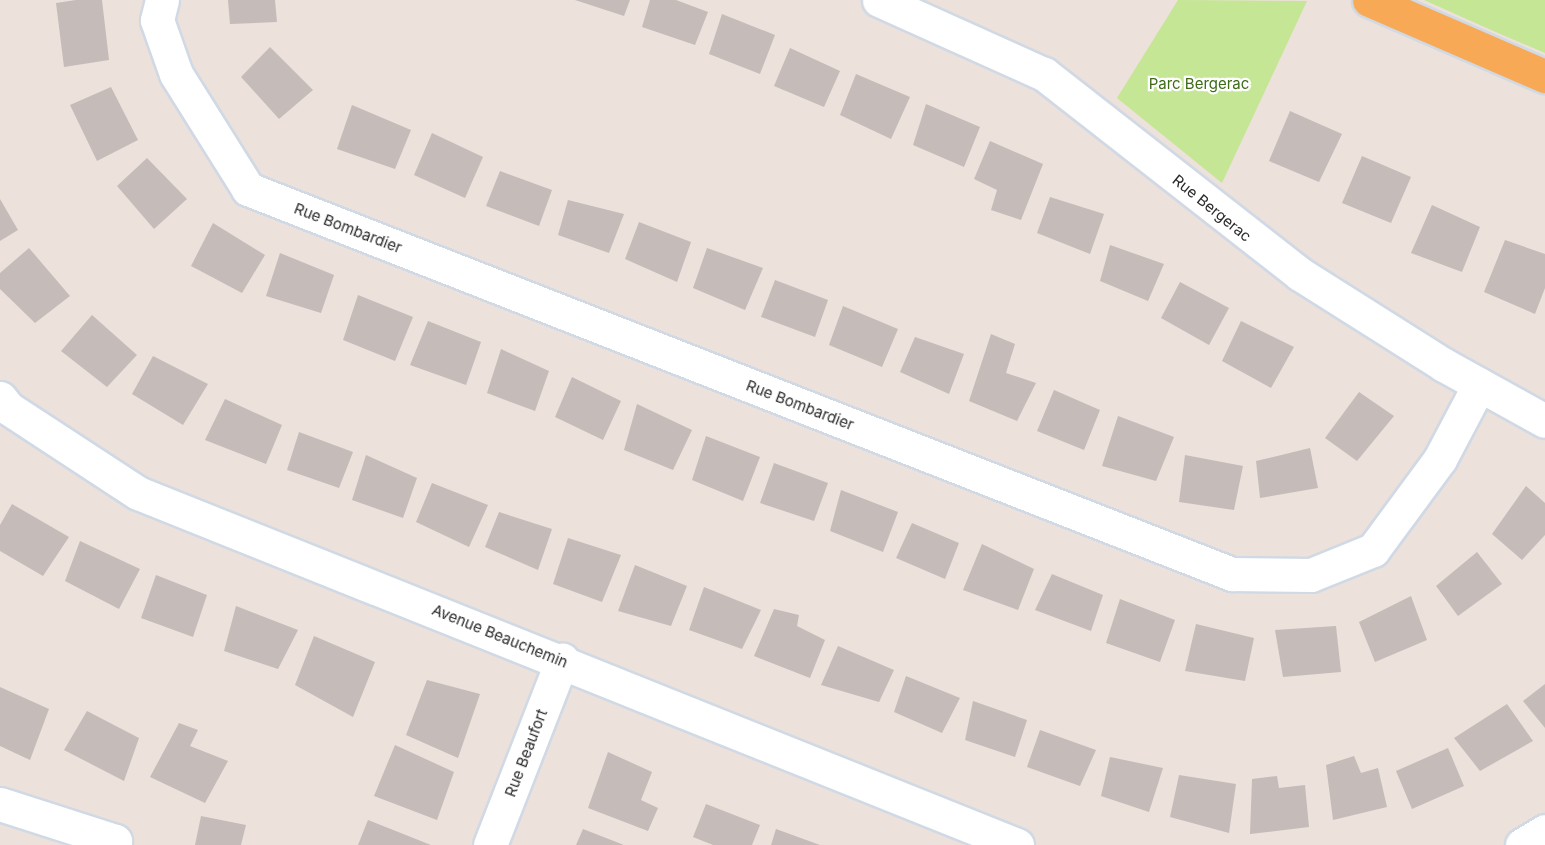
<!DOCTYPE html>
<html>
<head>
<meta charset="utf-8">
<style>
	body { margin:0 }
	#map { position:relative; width:1545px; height:845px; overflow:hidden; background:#ede1db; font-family:Inter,sans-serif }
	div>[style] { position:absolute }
	.green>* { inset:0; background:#c5e694 }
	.building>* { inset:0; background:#c5bbb8 }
	.roads { filter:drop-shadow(2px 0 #d0d9e4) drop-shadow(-2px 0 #d0d9e4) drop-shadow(0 2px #d0d9e4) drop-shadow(0 -2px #d0d9e4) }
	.minor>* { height:33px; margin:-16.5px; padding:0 16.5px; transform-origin:16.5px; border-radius:16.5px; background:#fff }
	.major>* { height:33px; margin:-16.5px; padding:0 16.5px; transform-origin:16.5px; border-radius:16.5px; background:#f7a955 }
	span { translate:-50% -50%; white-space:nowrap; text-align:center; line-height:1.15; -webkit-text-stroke:4.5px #fff; paint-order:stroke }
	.park-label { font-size:15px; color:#3d6b16 }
	.street-label { font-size:15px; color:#2a2a2a }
</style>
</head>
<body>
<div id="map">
	<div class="green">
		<div style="clip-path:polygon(1178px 0,1307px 1px,1222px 183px,1117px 98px)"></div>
		<div style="clip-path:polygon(1424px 0,1545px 0,1545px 53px,1491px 30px)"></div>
	</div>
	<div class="building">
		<div style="clip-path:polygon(76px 0,102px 0,109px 60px,64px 67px,56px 3px)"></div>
		<div style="clip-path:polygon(228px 0,275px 0,277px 22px,230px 24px)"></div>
		<div style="clip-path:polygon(575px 0,630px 0,624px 16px)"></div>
		<div style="clip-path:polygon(650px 0,676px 0,708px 12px,695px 45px,642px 27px)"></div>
		<div style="clip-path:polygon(722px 14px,775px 35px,760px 74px,709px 54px)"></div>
		<div style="clip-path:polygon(270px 47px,313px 90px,279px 119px,241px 77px)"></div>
		<div style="clip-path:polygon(790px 48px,840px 71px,824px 107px,774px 86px)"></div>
		<div style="clip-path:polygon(856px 74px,910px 97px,891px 139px,840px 115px)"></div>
		<div style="clip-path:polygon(111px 87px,138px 140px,97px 161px,70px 105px)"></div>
		<div style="clip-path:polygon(926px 104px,980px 127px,964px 167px,913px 145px)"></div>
		<div style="clip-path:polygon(352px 105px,411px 130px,395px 169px,337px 149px)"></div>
		<div style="clip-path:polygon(1290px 111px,1342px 134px,1319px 182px,1269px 161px)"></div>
		<div style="clip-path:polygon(432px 133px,483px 157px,465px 198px,414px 175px)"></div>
		<div style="clip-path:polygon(990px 141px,1043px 164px,1021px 220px,991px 210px,997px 190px,974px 179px)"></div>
		<div style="clip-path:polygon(1362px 156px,1411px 177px,1391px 223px,1342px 203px)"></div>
		<div style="clip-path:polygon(147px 158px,187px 199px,154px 229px,117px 186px)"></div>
		<div style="clip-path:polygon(500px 171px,552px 190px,539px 226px,486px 206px)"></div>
		<div style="clip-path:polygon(1050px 197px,1104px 214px,1090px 254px,1037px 233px)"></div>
		<div style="clip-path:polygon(0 199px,18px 230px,0 241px)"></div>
		<div style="clip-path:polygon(568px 200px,624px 214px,609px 253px,558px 235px)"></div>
		<div style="clip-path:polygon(1432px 205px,1480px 227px,1462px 272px,1411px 253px)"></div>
		<div style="clip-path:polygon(639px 222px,691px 242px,677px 282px,625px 259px)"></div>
		<div style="clip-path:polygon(213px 223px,265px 255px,242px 293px,191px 266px)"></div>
		<div style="clip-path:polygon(1505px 240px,1545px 254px,1545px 288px,1535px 314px,1484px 292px)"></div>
		<div style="clip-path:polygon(1110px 245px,1164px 264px,1148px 301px,1100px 281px)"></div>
		<div style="clip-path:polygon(29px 248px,70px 296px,35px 323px,0 289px,0 273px)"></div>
		<div style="clip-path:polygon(707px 248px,763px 268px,745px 310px,693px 288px)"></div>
		<div style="clip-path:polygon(280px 253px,334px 275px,321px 313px,266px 296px)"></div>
		<div style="clip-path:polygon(775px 280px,828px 300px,815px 337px,761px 317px)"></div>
		<div style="clip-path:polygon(1180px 282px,1229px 308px,1209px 345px,1161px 318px)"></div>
		<div style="clip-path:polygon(358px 295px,413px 317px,395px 361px,343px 340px)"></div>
		<div style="clip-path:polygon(843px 306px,898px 329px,882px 367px,829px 345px)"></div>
		<div style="clip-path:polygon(92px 315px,137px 355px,107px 387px,61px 351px)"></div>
		<div style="clip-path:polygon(428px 321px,481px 342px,466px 385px,410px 365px)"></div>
		<div style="clip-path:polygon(1241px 321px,1294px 347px,1271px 388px,1222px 361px)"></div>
		<div style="clip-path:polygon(991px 334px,1015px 344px,1006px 373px,1036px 383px,1017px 421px,969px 401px)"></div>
		<div style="clip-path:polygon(915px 337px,964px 354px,949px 394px,900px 372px)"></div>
		<div style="clip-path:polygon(501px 349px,549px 371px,535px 411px,487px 393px)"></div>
		<div style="clip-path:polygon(153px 356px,208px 384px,183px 425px,132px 394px)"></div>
		<div style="clip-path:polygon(572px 377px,621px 401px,603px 440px,555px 417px)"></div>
		<div style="clip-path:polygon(1054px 390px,1100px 410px,1084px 450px,1037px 431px)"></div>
		<div style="clip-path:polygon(1359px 392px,1394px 416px,1357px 461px,1325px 438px)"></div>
		<div style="clip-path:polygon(225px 399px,282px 425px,266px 464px,205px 440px)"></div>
		<div style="clip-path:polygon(637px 404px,692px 430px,673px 470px,624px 450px)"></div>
		<div style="clip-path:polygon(1118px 416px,1174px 437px,1156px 481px,1102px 466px)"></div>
		<div style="clip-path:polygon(299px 432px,353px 452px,339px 488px,287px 470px)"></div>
		<div style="clip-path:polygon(706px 436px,760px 457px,743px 501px,692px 480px)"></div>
		<div style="clip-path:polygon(1310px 448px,1318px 488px,1260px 498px,1256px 461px)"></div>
		<div style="clip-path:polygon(366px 455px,417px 478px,403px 518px,352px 500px)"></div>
		<div style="clip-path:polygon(1185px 455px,1243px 466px,1234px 510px,1179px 502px)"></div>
		<div style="clip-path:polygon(774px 463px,828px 483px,814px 521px,760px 503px)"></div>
		<div style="clip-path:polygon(432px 483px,488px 505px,469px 547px,416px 522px)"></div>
		<div style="clip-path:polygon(1526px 486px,1545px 503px,1545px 535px,1522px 560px,1492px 534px)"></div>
		<div style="clip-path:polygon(841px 490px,898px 512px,883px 552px,830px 531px)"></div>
		<div style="clip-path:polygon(12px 504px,69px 537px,43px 576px,0 551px,0 525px)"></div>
		<div style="clip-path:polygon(499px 512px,552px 529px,538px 570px,485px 547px)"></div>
		<div style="clip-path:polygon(912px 523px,959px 543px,945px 579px,896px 558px)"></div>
		<div style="clip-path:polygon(568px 538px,621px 555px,602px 602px,553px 584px)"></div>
		<div style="clip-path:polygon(80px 541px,140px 569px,119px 609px,65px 581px)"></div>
		<div style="clip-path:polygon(982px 544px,1034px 569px,1018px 610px,963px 590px)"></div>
		<div style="clip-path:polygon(1477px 552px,1502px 584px,1458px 616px,1436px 586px)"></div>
		<div style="clip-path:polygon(635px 565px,687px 586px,671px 626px,618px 611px)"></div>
		<div style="clip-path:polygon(1052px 574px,1103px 595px,1091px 631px,1035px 610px)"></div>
		<div style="clip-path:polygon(156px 575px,207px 595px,193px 637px,141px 618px)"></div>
		<div style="clip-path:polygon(704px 587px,761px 610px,742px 649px,689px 630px)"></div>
		<div style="clip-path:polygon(1411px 596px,1427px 640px,1375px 662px,1359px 622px)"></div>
		<div style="clip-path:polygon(1120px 599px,1175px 620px,1160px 662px,1106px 643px)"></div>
		<div style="clip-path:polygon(236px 606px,298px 630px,278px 669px,224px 651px)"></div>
		<div style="clip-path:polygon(774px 609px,799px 615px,797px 626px,825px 640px,810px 678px,754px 656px)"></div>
		<div style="clip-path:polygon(1196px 624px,1254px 638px,1245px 681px,1185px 671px)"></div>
		<div style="clip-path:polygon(1336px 626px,1341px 672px,1283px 677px,1275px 630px)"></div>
		<div style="clip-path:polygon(314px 636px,375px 662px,353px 717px,295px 685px)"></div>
		<div style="clip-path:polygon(838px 646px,894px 670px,879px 702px,821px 685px)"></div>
		<div style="clip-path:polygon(906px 676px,960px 698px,942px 733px,894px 712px)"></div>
		<div style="clip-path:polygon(427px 680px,480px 694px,458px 758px,406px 735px)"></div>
		<div style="clip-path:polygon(1545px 684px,1545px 728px,1523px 701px)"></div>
		<div style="clip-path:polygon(0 687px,49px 709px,30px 760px,0 746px)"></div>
		<div style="clip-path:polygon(973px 701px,1027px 720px,1015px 757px,965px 740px)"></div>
		<div style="clip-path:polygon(1507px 704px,1533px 741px,1480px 771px,1454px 738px)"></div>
		<div style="clip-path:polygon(87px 711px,139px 738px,124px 781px,64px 750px)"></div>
		<div style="clip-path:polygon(179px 723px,198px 730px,190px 746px,228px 761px,205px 803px,150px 777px)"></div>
		<div style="clip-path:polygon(1040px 730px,1096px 750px,1080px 786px,1027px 767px)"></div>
		<div style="clip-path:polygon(395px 745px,454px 772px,437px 820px,374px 796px)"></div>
		<div style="clip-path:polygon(1448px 748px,1464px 786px,1412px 809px,1396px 771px)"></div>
		<div style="clip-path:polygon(608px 752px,652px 772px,641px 800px,658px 808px,648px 831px,588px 808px)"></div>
		<div style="clip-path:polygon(1354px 756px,1361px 773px,1378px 768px,1387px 807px,1333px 820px,1326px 765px)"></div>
		<div style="clip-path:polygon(1110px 757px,1163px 768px,1149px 812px,1101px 796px)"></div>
		<div style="clip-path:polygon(1179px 775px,1236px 784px,1229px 833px,1170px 817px)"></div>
		<div style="clip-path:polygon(1277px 776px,1279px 788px,1305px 785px,1309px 827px,1250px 834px,1252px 779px)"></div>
		<div style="clip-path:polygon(706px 804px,760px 825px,752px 845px,713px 845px,693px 837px)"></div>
		<div style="clip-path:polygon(201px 816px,246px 825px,241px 845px,195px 845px)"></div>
		<div style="clip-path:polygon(368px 820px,431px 845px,358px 845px)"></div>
		<div style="clip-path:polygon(583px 829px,624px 845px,576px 845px)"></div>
		<div style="clip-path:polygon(776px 829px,820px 845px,771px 845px)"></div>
	</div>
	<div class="roads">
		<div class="minor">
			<div style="left:162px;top:0;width:21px;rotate:104deg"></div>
			<div style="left:157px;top:20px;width:57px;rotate:70.6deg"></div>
			<div style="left:176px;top:74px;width:136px;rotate:57.9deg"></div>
			<div style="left:248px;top:189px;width:1057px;rotate:21.37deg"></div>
			<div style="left:1232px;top:574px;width:79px;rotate:0.7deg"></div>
			<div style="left:1311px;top:575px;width:67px;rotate:-22deg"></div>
			<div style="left:1373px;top:550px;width:113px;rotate:-53.6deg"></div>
			<div style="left:1440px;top:459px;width:84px;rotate:-62.2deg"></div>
			<div style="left:879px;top:0;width:181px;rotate:24.2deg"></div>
			<div style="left:1044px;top:74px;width:325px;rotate:38deg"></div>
			<div style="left:1300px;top:274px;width:170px;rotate:32.3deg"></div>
			<div style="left:1444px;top:365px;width:115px;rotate:29deg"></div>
			<div style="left:0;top:398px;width:13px;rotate:51deg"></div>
			<div style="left:8px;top:408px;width:155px;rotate:33.2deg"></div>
			<div style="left:138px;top:493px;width:947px;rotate:21.82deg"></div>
			<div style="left:0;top:804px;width:121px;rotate:17.8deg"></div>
			<div style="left:115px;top:841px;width:4px;rotate:117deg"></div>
			<div style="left:490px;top:845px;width:199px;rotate:-68.7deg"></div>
			<div style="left:1522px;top:845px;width:27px;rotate:-31deg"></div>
		</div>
		<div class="major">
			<div style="left:1369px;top:0;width:192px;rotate:23.4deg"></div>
		</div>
	</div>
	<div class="park-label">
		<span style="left:1199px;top:84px">Parc Bergerac</span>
	</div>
	<div class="street-label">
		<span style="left:1212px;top:208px;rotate:39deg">Rue Bergerac</span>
		<span style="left:348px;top:228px;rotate:21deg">Rue Bombardier</span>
		<span style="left:800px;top:405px;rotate:21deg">Rue Bombardier</span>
		<span style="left:500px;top:636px;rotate:22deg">Avenue Beauchemin</span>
		<span style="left:526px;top:753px;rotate:-69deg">Rue Beaufort</span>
	</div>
</div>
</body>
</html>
